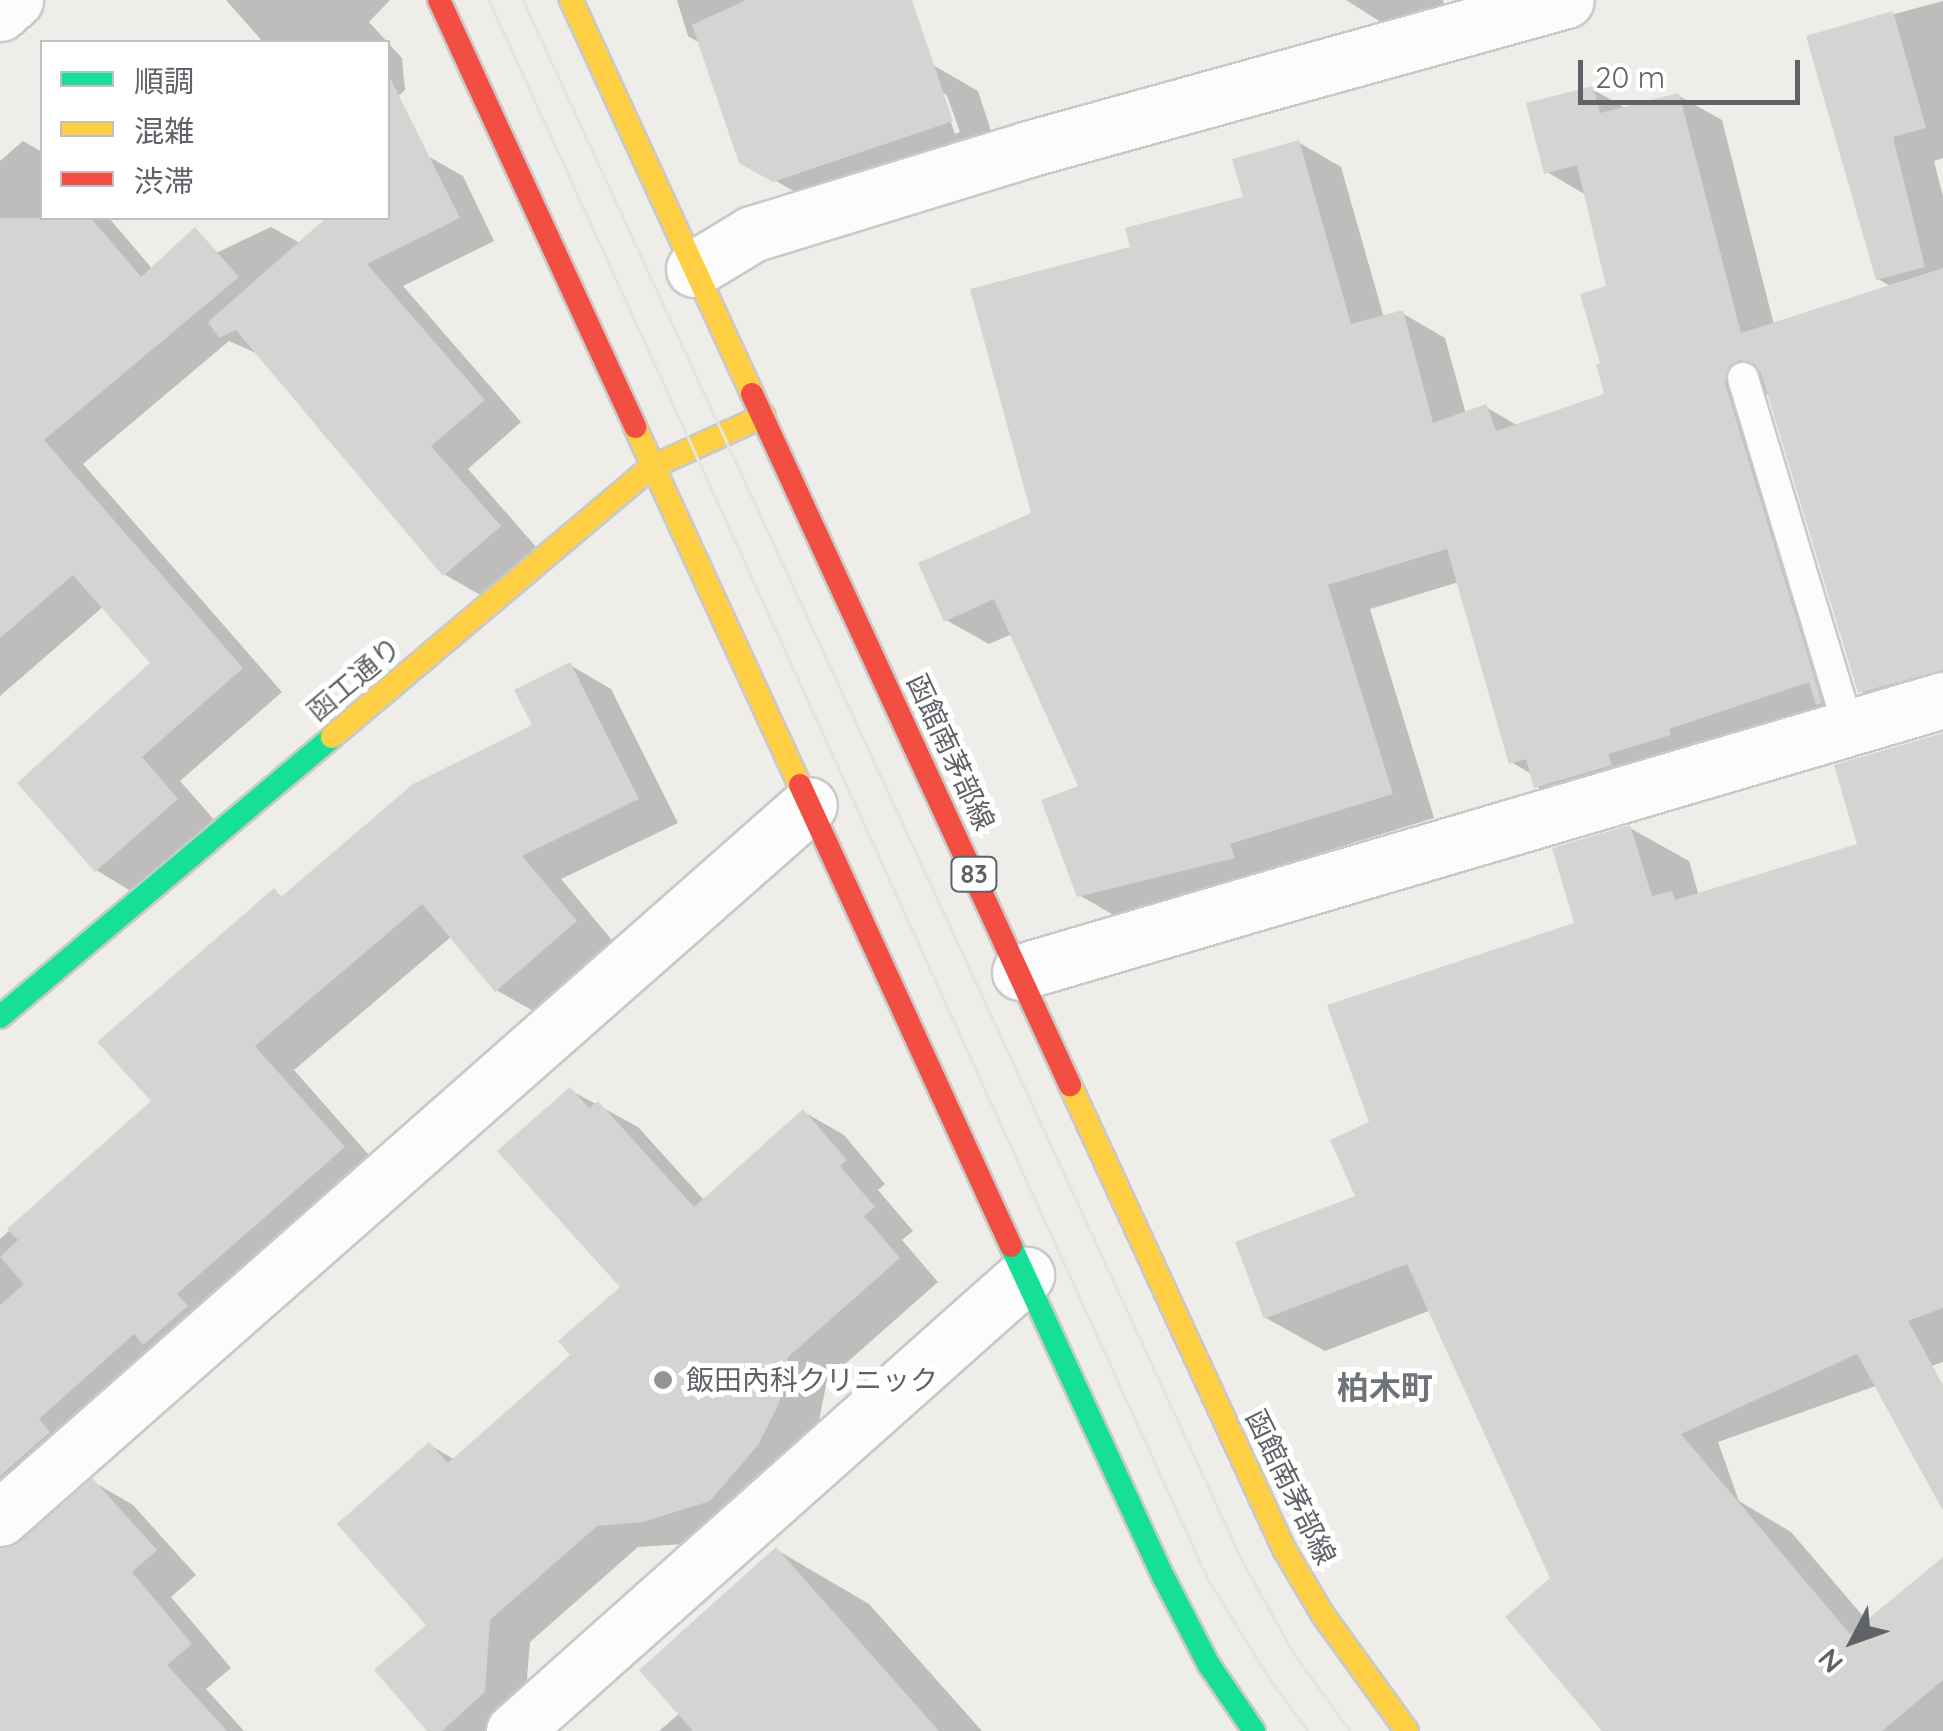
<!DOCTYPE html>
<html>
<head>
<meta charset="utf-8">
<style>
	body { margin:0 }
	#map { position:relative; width:1943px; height:1731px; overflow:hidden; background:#eeedea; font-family:Quicksand,"Noto Sans JP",sans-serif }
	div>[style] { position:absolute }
	.shadow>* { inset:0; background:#0003 }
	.building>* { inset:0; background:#d5d4d3 }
	.roads { filter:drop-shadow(2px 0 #c9c9c9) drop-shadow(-2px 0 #c9c9c9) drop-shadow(0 2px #c9c9c9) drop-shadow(0 -2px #c9c9c9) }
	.lane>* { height:30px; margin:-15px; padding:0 15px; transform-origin:15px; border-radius:15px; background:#fcfcfc }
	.street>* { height:55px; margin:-27.5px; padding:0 27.5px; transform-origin:27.5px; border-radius:27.5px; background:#fcfcfc }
	.fast>* { height:22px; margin:-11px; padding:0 11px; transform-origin:11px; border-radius:11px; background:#16e098 }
	.slow>* { height:22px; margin:-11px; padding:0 11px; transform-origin:11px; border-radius:11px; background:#ffcf43 }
	.jam>* { height:22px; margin:-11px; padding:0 11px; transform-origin:11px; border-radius:11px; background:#f24e42 }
	.tram>* { height:2.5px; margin:-1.25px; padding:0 1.25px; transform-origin:1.25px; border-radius:1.25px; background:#e3e4e3 }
	.dots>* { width:28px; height:28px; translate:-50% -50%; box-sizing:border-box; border:5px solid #fff; border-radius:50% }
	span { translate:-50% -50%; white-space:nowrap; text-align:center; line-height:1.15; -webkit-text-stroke:10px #fff; paint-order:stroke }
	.shield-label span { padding:2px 8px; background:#fff; border:2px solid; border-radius:8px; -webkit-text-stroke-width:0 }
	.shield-label { font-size:25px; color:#5f6267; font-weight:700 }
	.street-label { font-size:28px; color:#5f6267 }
	.poi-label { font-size:28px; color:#5f6267 }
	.left { translate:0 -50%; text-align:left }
	.quarter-label { font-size:32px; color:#707479; font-weight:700 }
	.legend { position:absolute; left:40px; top:40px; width:350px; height:180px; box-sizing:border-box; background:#fff; border:2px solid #bfc0c2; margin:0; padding:12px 18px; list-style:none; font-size:30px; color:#5f6267 }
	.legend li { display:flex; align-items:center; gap:20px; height:50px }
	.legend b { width:50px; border:2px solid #bfc0c2 }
	.north { position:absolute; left:1803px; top:1591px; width:100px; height:100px; -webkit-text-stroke:8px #fff; paint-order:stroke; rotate:229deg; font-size:28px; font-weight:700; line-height:40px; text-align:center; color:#5f6267 }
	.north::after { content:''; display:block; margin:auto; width:35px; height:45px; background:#5f6267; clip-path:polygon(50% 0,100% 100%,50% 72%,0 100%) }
	.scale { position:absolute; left:1578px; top:60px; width:222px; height:45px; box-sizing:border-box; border:5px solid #5f6267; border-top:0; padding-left:12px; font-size:30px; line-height:35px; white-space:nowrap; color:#5f6267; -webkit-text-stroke:8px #fff; paint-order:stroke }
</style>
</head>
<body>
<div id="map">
	<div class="shadow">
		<div style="clip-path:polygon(226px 0,390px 0,369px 22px,402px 58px,405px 90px,388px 105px,388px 42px,263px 42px)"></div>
		<div style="clip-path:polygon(evenodd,677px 0,845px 0,933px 65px,978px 91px,996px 146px,820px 206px,741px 161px,701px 44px,688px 36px,677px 0,939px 88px,947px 96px,960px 132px,955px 134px,939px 88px)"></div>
		<div style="clip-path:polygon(1346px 0,1443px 0,1445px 9px,1384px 24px)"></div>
		<div style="clip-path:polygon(1943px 1px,1943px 158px,1934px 161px,1943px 197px,1943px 704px,1903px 716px,1860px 691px,1767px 389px,1767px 409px,1863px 727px,1579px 811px,1536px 786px,1533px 775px,1511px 762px,1459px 582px,1370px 609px,1434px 818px,1271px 868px,1276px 882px,1122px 920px,1079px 895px,1082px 787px,1012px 634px,989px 644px,946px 620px,1034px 514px,1133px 249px,1246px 199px,1298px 142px,1341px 167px,1384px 318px,1402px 313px,1445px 338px,1466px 414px,1486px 407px,1518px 426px,1607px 396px,1603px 365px,1610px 288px,1586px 195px,1547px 172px,1592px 89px,1627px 109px,1679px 96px,1722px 120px,1774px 325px,1892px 287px,1878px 279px,1809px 37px)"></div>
		<div style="clip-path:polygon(23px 141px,42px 152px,42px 218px,109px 218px,161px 279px,271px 227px,300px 243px,330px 218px,388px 218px,388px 172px,424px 154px,463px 176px,494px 241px,403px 286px,521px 422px,468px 469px,537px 548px,482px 596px,444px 574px,319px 429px,324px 425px,263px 356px,229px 341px,83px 464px,282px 692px,180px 781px,217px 823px,136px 894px,96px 870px,154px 663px,104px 606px,0 696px,0 161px)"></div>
		<div style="clip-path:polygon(570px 665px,611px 689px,678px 823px,561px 879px,616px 945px,537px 1013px,496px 990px,452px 936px,294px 1070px,384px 1172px,10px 1533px,10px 1549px,92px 1481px,133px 1505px,196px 1575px,171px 1597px,231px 1668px,206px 1689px,244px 1731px,0 1731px,0 1239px,154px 1102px,274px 891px,283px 897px,535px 726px)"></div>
		<div style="clip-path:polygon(1943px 735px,1943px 1362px,1718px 1442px,1739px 1501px,1791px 1532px,1868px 1622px,1943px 1560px,1943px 1731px,1605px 1731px,1553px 1579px,1431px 1310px,1325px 1351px,1266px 1318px,1359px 1198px,1373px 1123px,1578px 924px,1630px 828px,1689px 861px,1699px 896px,1860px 846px)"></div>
		<div style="clip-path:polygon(570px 1090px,638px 1127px,704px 1200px,804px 1112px,844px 1135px,885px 1184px,878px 1190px,913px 1231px,902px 1240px,938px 1282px,827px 1380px,818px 1426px,684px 1544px,638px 1547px,530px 1642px,524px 1715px,507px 1731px,430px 1731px,430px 1445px,455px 1460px,574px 1355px,623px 1288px)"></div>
		<div style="clip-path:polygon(777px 1550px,869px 1604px,982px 1731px,659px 1731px,680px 1713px)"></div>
	</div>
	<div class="building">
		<div style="clip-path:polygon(746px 0,912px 0,953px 121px,773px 182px,739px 163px,692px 25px)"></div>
		<div style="clip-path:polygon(1893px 11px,1926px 128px,1893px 137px,1925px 267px,1876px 280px,1806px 36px)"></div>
		<div style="clip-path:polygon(388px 74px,460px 218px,367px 264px,485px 400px,431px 446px,501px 526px,443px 576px,236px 330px,219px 338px,208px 322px,326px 218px,388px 218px)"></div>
		<div style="clip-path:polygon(1593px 86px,1600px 113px,1679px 93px,1741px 333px,1943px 268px,1943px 670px,1858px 693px,1761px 373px,1755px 364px,1739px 360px,1729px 366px,1725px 383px,1822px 703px,1816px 705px,1809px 682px,1669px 729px,1671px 735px,1608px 754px,1612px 765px,1534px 788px,1526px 759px,1509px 764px,1447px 549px,1328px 585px,1393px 794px,1230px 844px,1235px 858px,1077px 897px,1041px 800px,1078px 786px,994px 599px,944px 622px,918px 563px,1031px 513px,970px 289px,1130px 247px,1125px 228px,1243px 197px,1232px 159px,1299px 140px,1351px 324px,1403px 310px,1433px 423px,1486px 404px,1496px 431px,1604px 394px,1596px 364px,1600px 363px,1580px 294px,1606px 286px,1577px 165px,1544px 174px,1526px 103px)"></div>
		<div style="clip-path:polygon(0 218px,91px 218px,141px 277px,195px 227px,239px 277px,44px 440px,243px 668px,142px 757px,178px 799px,95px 872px,17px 783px,150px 663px,73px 575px,0 638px)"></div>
		<div style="clip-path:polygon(570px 662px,639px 799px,522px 856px,577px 921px,495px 992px,422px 904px,255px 1046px,345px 1147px,177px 1294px,188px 1306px,143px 1345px,134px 1334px,39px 1419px,50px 1432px,0 1476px,0 1305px,24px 1284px,0 1257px,18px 1240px,7px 1229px,151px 1101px,97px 1042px,274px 888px,281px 897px,413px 784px,532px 725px,514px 690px)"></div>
		<div style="clip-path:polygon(1943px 733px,1943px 1308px,1908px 1321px,1943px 1385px,1943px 1511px,1857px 1354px,1681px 1434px,1850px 1634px,1943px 1557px,1943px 1680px,1882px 1731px,1602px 1731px,1505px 1617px,1550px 1578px,1407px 1264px,1264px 1319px,1235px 1242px,1355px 1196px,1330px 1140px,1369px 1122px,1327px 1005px,1574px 923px,1552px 848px,1630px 825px,1652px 896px,1672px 891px,1675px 900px,1857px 844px,1834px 765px)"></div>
		<div style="clip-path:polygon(570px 1087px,589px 1108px,598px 1101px,694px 1207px,803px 1109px,847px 1160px,840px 1166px,875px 1207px,864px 1216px,900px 1258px,788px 1357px,779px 1403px,758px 1445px,710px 1501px,643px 1522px,597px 1526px,490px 1620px,485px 1692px,442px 1731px,427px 1731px,374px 1670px,426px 1625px,337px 1524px,429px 1442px,448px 1463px,570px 1355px,558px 1341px,620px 1287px,497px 1151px)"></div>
		<div style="clip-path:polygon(92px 1478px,157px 1550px,132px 1572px,192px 1644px,167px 1665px,227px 1731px,0 1731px,0 1548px,21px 1541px)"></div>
		<div style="clip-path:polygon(776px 1547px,939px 1731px,693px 1731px,639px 1670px)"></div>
	</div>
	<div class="roads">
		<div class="lane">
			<div style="left:1743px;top:378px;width:366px;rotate:73.2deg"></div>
		</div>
		<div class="street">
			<div style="left:0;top:13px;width:20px;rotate:-41deg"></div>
			<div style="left:694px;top:269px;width:68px;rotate:-31.1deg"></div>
			<div style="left:752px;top:234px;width:289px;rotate:-17.1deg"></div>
			<div style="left:1028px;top:149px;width:558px;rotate:-15.48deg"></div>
			<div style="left:1020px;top:972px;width:962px;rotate:-16.42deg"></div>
			<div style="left:0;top:1518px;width:1078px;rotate:-41.39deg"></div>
			<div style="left:514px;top:1731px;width:686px;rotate:-41.69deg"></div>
		</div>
		<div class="fast">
			<div style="left:0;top:1017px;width:434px;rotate:-40.1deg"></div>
			<div style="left:1011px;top:1246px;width:366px;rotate:65.3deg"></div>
			<div style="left:1164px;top:1578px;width:98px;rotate:62.7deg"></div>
			<div style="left:1209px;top:1665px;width:80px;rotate:55.7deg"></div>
		</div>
		<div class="slow">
			<div style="left:571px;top:0;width:434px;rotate:65.3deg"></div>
			<div style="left:635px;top:427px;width:394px;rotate:65.3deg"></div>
			<div style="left:332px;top:737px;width:417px;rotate:-40.2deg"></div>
			<div style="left:650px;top:468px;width:125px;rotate:-24.5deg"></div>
			<div style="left:1070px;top:1085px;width:511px;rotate:65.24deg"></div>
			<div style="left:1284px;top:1549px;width:77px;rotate:59.4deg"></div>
			<div style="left:1323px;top:1615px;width:143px;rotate:54.1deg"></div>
		</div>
		<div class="jam">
			<div style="left:439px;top:0;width:470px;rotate:65.3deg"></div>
			<div style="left:752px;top:394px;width:761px;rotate:65.29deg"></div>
			<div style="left:800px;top:785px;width:507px;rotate:65.41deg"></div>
		</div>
	</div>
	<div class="tram">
		<div style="left:489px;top:0;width:1735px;rotate:65.52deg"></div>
		<div style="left:1208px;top:1579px;width:113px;rotate:58.4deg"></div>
		<div style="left:1267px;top:1675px;width:69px;rotate:53.8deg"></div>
		<div style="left:523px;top:0;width:1720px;rotate:65.25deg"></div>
		<div style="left:1243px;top:1562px;width:103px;rotate:60.9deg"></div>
		<div style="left:1293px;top:1652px;width:97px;rotate:54.2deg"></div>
	</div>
	<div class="dots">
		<div style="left:663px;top:1380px;background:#919395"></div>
	</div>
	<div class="shield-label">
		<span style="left:974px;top:874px">83</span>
	</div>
	<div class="street-label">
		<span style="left:354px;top:679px;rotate:-40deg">函工通り</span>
		<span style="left:951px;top:752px;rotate:65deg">函館南茅部線</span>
		<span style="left:1291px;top:1487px;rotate:64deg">函館南茅部線</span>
	</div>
	<div class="poi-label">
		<span class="left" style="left:686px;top:1380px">飯田內科クリニック</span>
	</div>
	<div class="quarter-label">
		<span style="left:1385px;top:1387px">柏木町</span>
	</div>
	<ul class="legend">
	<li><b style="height:12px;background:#16e098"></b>順調</li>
	<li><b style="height:12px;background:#ffcf43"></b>混雑</li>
	<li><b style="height:12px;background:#f24e42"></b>渋滞</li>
	</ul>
	<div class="north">N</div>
	<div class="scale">20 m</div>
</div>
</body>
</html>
